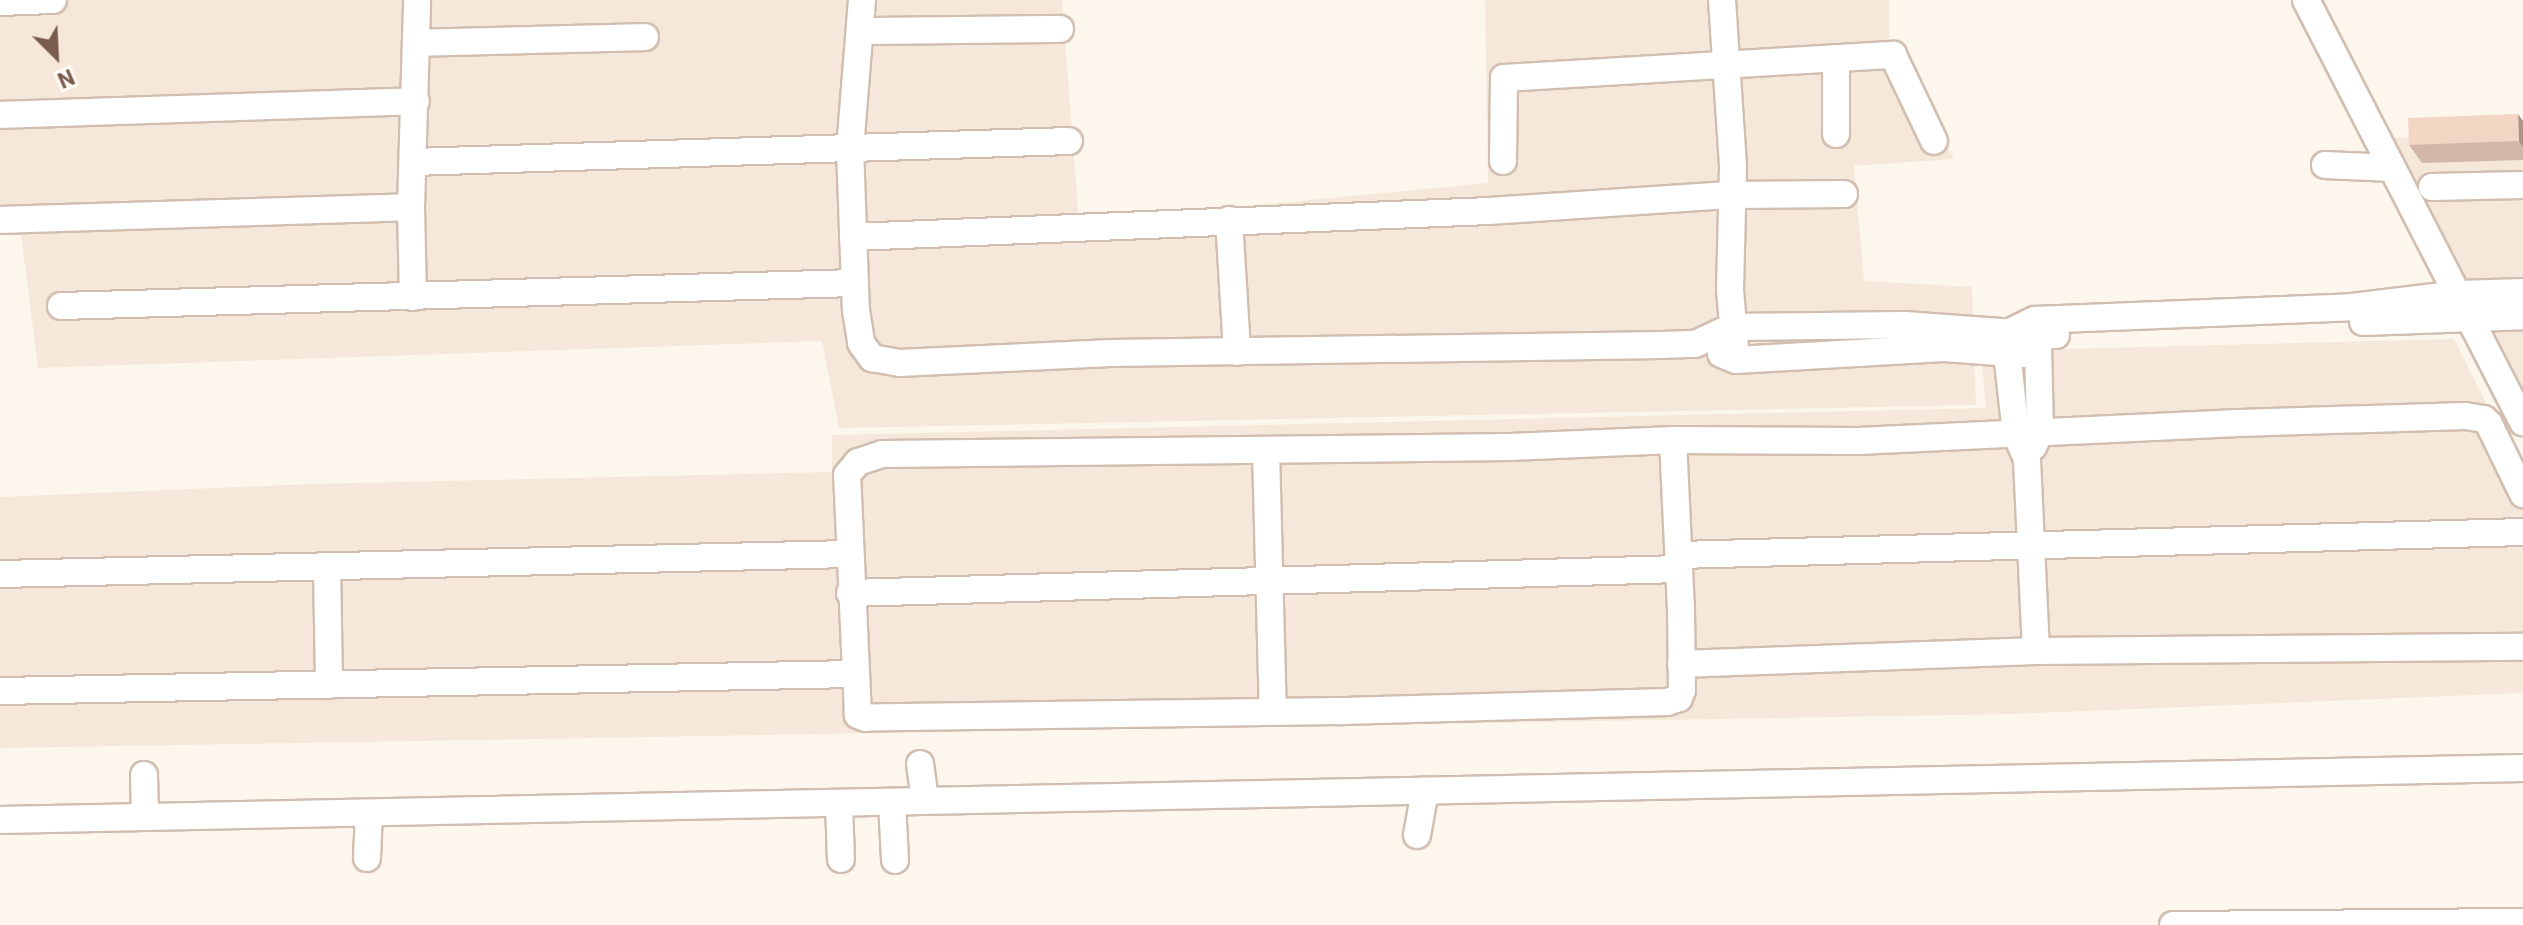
<!DOCTYPE html>
<html>
<head>
<meta charset="utf-8">
<style>
	body { margin:0 }
	#map { position:relative; width:2523px; height:925px; overflow:hidden; background:#fdf6ec; font-family:Roboto,sans-serif }
	div>[style] { position:absolute }
	.residential>* { inset:0; background:#f5e8da }
	.roads { filter:drop-shadow(2px 0 #d1beb0) drop-shadow(-2px 0 #d1beb0) drop-shadow(0 2px #d1beb0) drop-shadow(0 -2px #d1beb0) }
	.minor>* { height:26px; margin:-13px; padding:0 13px; transform-origin:13px; border-radius:13px; background:#fff }
	.wall>* { inset:0; background:#d1b7a8 }
	.shaded-wall>* { inset:0; background:#aa9588 }
	.building>* { inset:0; background:#f3d5c3 }
	span { translate:-50% -50%; white-space:nowrap; text-align:center; line-height:1.15; -webkit-text-stroke:7px #fffaf3; paint-order:stroke }
	.north { position:absolute; left:16px; top:16px; width:80px; height:80px; -webkit-text-stroke:6px #fffaf3; paint-order:stroke; rotate:156deg; font-size:22px; font-weight:700; line-height:32px; text-align:center; color:#7a5c4d }
	.north::after { content:''; display:block; margin:auto; width:28px; height:36px; background:#7a5c4d; clip-path:polygon(50% 0,100% 100%,50% 72%,0 100%) }
</style>
</head>
<body>
<div id="map">
	<div class="residential">
		<div style="clip-path:polygon(0 0,1062px 0,1079px 222px,1488px 183px,1485px 0,1889px 0,1889px 46px,1954px 159px,1854px 166px,1864px 281px,1972px 287px,1976px 405px,839px 428px,822px 341px,38px 368px,21px 234px,0 234px)"></div>
		<div style="clip-path:polygon(2523px 132px,2523px 407px,2521px 407px,2391px 138px)"></div>
		<div style="clip-path:polygon(2454px 339px,2523px 477px,2523px 693px,2012px 714px,0 748px,0 497px,311px 484px,832px 472px,832px 435px,1986px 408px,1981px 351px)"></div>
	</div>
	<div class="roads">
		<div class="minor">
			<div style="left:862px;top:0;width:149px;rotate:94.6deg"></div>
			<div style="left:850px;top:149px;width:161px;rotate:87.9deg"></div>
			<div style="left:856px;top:310px;width:33px;rotate:81deg"></div>
			<div style="left:861px;top:343px;width:19px;rotate:54deg"></div>
			<div style="left:872px;top:358px;width:27px;rotate:10deg"></div>
			<div style="left:899px;top:363px;width:212px;rotate:-2.7deg"></div>
			<div style="left:1111px;top:353px;width:551px;rotate:-0.83deg"></div>
			<div style="left:1662px;top:345px;width:33px;rotate:-2deg"></div>
			<div style="left:1695px;top:344px;width:41px;rotate:-24.7deg"></div>
			<div style="left:1732px;top:327px;width:173px;rotate:-0.7deg"></div>
			<div style="left:1905px;top:325px;width:137px;rotate:4.2deg"></div>
			<div style="left:1722px;top:0;width:167px;rotate:86.2deg"></div>
			<div style="left:1733px;top:167px;width:123px;rotate:91.4deg"></div>
			<div style="left:1730px;top:290px;width:70px;rotate:85.1deg"></div>
			<div style="left:2306px;top:0;width:475px;rotate:62.8deg"></div>
			<div style="left:0;top:2px;width:53px;rotate:-2.2deg"></div>
			<div style="left:861px;top:31px;width:199px;rotate:-0.6deg"></div>
			<div style="left:416px;top:43px;width:229px;rotate:-1.5deg"></div>
			<div style="left:1836px;top:58px;width:76px;rotate:90deg"></div>
			<div style="left:0;top:115px;width:416px;rotate:-1.9deg"></div>
			<div style="left:1503px;top:161px;width:83px;rotate:-89.3deg"></div>
			<div style="left:1504px;top:78px;width:390px;rotate:-3.4deg"></div>
			<div style="left:1893px;top:55px;width:95px;rotate:64.5deg"></div>
			<div style="left:413px;top:162px;width:656px;rotate:-1.83deg"></div>
			<div style="left:2325px;top:165px;width:67px;rotate:2.6deg"></div>
			<div style="left:2432px;top:187px;width:91px;rotate:-1.3deg"></div>
			<div style="left:0;top:220px;width:411px;rotate:-1.8deg"></div>
			<div style="left:1229px;top:220px;width:132px;rotate:86.5deg"></div>
			<div style="left:853px;top:237px;width:637px;rotate:-2.34deg"></div>
			<div style="left:1489px;top:211px;width:244px;rotate:-3.8deg"></div>
			<div style="left:1732px;top:195px;width:112px;rotate:-0.5deg"></div>
			<div style="left:413px;top:297px;width:90px;rotate:-91.3deg"></div>
			<div style="left:411px;top:207px;width:207px;rotate:-88.3deg"></div>
			<div style="left:61px;top:306px;width:794px;rotate:-1.66deg"></div>
			<div style="left:2363px;top:322px;width:160px;rotate:-2.1deg"></div>
			<div style="left:1721px;top:354px;width:16px;rotate:22deg"></div>
			<div style="left:1736px;top:360px;width:208px;rotate:-3.3deg"></div>
			<div style="left:1944px;top:348px;width:80px;rotate:4.3deg"></div>
			<div style="left:1673px;top:440px;width:169px;rotate:87.3deg"></div>
			<div style="left:1681px;top:609px;width:81px;rotate:89.3deg"></div>
			<div style="left:1682px;top:690px;width:9px;rotate:111deg"></div>
			<div style="left:1679px;top:698px;width:13px;rotate:162deg"></div>
			<div style="left:1667px;top:702px;width:329px;rotate:178.4deg"></div>
			<div style="left:1338px;top:711px;width:472px;rotate:179.2deg"></div>
			<div style="left:866px;top:718px;width:9px;rotate:-159deg"></div>
			<div style="left:858px;top:715px;width:240px;rotate:-92.6deg"></div>
			<div style="left:847px;top:475px;width:17px;rotate:-50deg"></div>
			<div style="left:858px;top:462px;width:26px;rotate:-18deg"></div>
			<div style="left:883px;top:454px;width:627px;rotate:-0.64deg"></div>
			<div style="left:1510px;top:447px;width:163px;rotate:-2.5deg"></div>
			<div style="left:1673px;top:440px;width:185px;rotate:0.3deg"></div>
			<div style="left:1858px;top:441px;width:381px;rotate:-2.7deg"></div>
			<div style="left:2239px;top:423px;width:226px;rotate:-1.8deg"></div>
			<div style="left:2465px;top:416px;width:19px;rotate:9deg"></div>
			<div style="left:2484px;top:419px;width:7px;rotate:45deg"></div>
			<div style="left:2489px;top:424px;width:78px;rotate:64.1deg"></div>
			<div style="left:2033px;top:447px;width:17px;rotate:-65deg"></div>
			<div style="left:2040px;top:432px;width:85px;rotate:-91.3deg"></div>
			<div style="left:2038px;top:347px;width:13px;rotate:-72deg"></div>
			<div style="left:2042px;top:335px;width:14px"></div>
			<div style="left:1266px;top:451px;width:261px;rotate:88.5deg"></div>
			<div style="left:1679px;top:555px;width:844px;rotate:-1.56deg"></div>
			<div style="left:327px;top:567px;width:118px;rotate:89deg"></div>
			<div style="left:0;top:574px;width:849px;rotate:-1.35deg"></div>
			<div style="left:850px;top:593px;width:829px;rotate:-1.66deg"></div>
			<div style="left:2036px;top:651px;width:192px;rotate:-92.7deg"></div>
			<div style="left:2027px;top:459px;width:27px;rotate:-114deg"></div>
			<div style="left:2016px;top:434px;width:82px;rotate:-96.3deg"></div>
			<div style="left:2007px;top:352px;width:20px;rotate:-81deg"></div>
			<div style="left:2010px;top:332px;width:28px;rotate:-26deg"></div>
			<div style="left:2035px;top:320px;width:317px;rotate:-2.3deg"></div>
			<div style="left:2352px;top:307px;width:108px;rotate:-6.9deg"></div>
			<div style="left:2459px;top:294px;width:64px;rotate:-1.8deg"></div>
			<div style="left:1681px;top:664px;width:355px;rotate:-2.1deg"></div>
			<div style="left:2036px;top:651px;width:487px;rotate:-0.5deg"></div>
			<div style="left:0;top:691px;width:853px;rotate:-1.14deg"></div>
			<div style="left:920px;top:764px;width:37px;rotate:82deg"></div>
			<div style="left:144px;top:775px;width:42px;rotate:88.6deg"></div>
			<div style="left:892px;top:802px;width:58px;rotate:87deg"></div>
			<div style="left:839px;top:803px;width:56px;rotate:88deg"></div>
			<div style="left:0;top:820px;width:2524px;rotate:-1.18deg"></div>
			<div style="left:1417px;top:835px;width:45px;rotate:-79.7deg"></div>
			<div style="left:367px;top:858px;width:45px;rotate:-87.5deg"></div>
			<div style="left:2173px;top:925px;width:350px;rotate:-0.5deg"></div>
		</div>
	</div>
	<div class="wall">
		<div style="clip-path:polygon(2523px 121px,2523px 160px,2422px 163px,2409px 145px)"></div>
	</div>
	<div class="shaded-wall">
		<div style="clip-path:polygon(2518px 114px,2523px 121px,2523px 147px,2519px 141px)"></div>
	</div>
	<div class="building">
		<div style="clip-path:polygon(2518px 114px,2519px 141px,2409px 145px,2408px 118px)"></div>
	</div>
	<div class="north">N</div>
</div>
</body>
</html>
